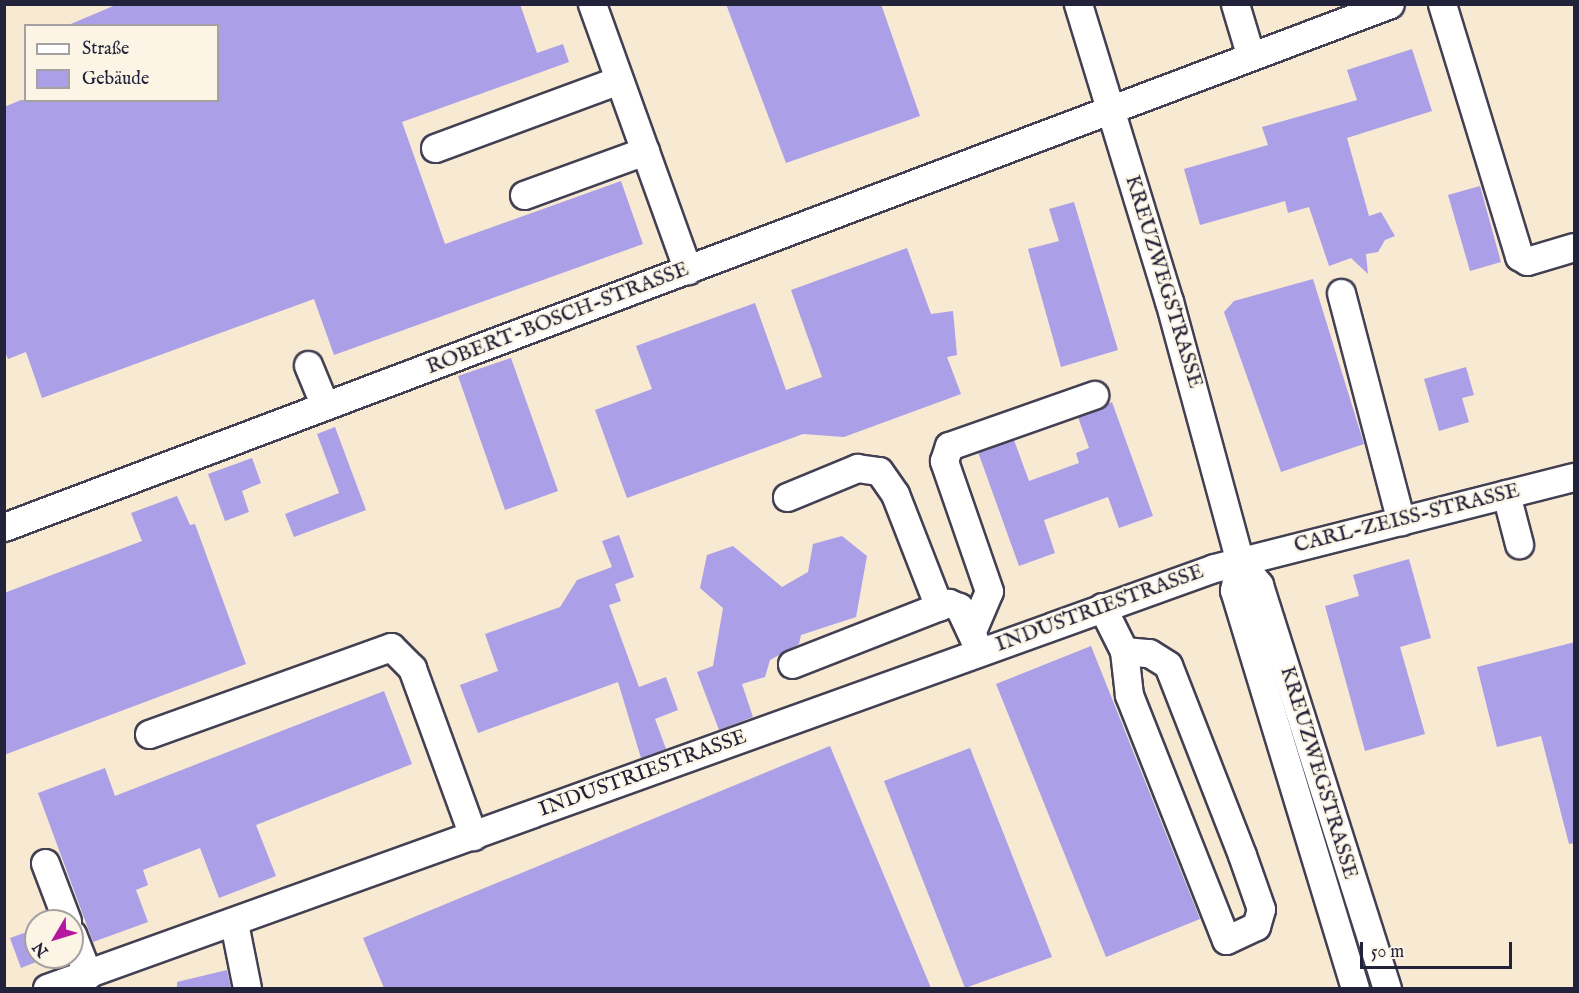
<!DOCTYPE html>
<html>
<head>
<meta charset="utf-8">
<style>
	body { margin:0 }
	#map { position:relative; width:1579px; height:993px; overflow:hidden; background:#f7e9d2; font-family:"IM FELL English",serif }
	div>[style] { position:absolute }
	.building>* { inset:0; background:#ab9fe8 }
	.roads { filter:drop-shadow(2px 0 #424052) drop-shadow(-2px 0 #424052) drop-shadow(0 2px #424052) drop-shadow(0 -2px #424052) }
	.minor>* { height:27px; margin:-13.5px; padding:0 13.5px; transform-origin:13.5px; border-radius:13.5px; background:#fff }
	span { translate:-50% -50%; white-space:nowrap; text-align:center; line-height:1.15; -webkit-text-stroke:4.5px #fcf5e5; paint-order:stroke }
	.street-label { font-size:21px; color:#22223b }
	.frame { position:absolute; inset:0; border:6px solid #22223b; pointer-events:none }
	.legend { position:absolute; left:24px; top:24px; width:195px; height:78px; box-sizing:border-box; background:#fcf5e5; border:2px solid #a5a1a1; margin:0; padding:8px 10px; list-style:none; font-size:18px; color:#22223b }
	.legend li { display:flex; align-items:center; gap:12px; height:30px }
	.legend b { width:30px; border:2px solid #a5a1a1 }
	.north { position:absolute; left:24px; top:909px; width:60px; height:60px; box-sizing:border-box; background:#fcf5e5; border:2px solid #a5a1a1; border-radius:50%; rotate:232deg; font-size:16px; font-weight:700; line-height:24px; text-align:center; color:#22223b }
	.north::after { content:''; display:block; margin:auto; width:21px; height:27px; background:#b5179e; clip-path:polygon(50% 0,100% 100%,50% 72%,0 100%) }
	.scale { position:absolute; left:1360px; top:942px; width:152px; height:27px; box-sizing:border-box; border:3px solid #22223b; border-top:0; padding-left:8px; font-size:18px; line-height:21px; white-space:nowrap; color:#22223b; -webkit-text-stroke:4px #fcf5e5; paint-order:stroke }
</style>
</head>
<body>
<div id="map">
	<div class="building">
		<div style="clip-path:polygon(118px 4px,520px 4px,537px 53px,563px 44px,569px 62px,402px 122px,445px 244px,621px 181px,643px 244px,334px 355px,314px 299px,42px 398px,26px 352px,8px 359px,4px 350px,4px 107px,21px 100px,218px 100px,218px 26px,66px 26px)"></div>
		<div style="clip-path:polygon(726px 4px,881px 4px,920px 116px,786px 163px)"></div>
		<div style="clip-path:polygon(1412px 49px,1432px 111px,1347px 138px,1369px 216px,1381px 212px,1395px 236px,1385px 240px,1378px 252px,1366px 254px,1368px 274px,1351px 258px,1329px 266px,1309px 207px,1288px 213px,1285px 201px,1200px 225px,1184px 169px,1268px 145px,1262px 127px,1357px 100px,1347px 70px)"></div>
		<div style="clip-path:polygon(1480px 186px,1501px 262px,1470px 271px,1448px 195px)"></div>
		<div style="clip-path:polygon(1074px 202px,1118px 350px,1061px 367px,1028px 249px,1059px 241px,1049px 209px)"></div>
		<div style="clip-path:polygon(907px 248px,931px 314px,953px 311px,957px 355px,947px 357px,961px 394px,844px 437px,803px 434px,627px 498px,595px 410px,652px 389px,636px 346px,755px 303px,786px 390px,822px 377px,791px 290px)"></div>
		<div style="clip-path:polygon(1313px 279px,1364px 444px,1281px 472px,1224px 312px,1234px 301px)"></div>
		<div style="clip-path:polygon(511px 358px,558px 491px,505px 510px,458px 376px)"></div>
		<div style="clip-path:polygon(1466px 367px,1474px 395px,1462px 398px,1469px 422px,1439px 431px,1424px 379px)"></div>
		<div style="clip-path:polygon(1112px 402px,1153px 516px,1119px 528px,1108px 497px,1044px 520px,1055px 553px,1019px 566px,978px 452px,1014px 440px,1029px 481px,1079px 463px,1076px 453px,1089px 448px,1078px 417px)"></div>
		<div style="clip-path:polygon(335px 427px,366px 510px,294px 537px,285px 514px,339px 493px,317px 434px)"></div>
		<div style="clip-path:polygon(252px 458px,261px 483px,242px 491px,249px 512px,225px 521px,208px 474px)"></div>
		<div style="clip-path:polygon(177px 496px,190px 525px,195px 524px,246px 664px,4px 755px,4px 593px,142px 541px,131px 513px)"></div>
		<div style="clip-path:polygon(619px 535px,634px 577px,615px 584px,621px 601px,609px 605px,639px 687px,666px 677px,678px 710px,655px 719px,666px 749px,641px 758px,618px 682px,478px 733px,460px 685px,498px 671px,485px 634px,560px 607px,577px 580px,612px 567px,602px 541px)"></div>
		<div style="clip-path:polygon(842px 536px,867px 556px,856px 617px,801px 635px,799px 644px,770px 660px,765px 677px,742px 684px,753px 717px,719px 730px,697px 672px,713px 666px,723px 608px,700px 588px,707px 555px,733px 546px,782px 587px,808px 572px,813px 544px)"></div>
		<div style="clip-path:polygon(1409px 559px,1431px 638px,1400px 647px,1425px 734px,1365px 751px,1325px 606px,1359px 596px,1353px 575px)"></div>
		<div style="clip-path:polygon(1575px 642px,1575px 843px,1569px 844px,1541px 736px,1497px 747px,1477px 667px)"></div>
		<div style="clip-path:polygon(1091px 646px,1200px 919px,1106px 957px,996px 684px)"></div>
		<div style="clip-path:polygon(384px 691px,412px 764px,256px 825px,276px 876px,219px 898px,200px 848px,143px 870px,148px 885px,136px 890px,148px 922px,93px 942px,38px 793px,105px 768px,115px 796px)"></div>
		<div style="clip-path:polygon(830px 746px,931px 988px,384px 988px,363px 938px)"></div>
		<div style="clip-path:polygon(970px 748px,1052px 957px,965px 988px,884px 781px)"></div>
		<div style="clip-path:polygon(27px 932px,32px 946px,36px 944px,36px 962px,21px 968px,10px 938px)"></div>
		<div style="clip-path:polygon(227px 970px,231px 988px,177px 988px,177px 982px)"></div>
	</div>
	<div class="roads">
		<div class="minor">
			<div style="left:592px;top:4px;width:283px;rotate:70.2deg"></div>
			<div style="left:1078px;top:4px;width:311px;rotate:73deg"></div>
			<div style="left:1169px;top:301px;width:270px;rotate:74.8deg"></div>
			<div style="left:1240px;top:562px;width:30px;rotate:50deg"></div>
			<div style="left:1259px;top:585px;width:423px;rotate:72.4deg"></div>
			<div style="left:1235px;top:4px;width:52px;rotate:73.3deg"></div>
			<div style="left:1442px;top:4px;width:264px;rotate:73deg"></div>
			<div style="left:1519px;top:256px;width:9px;rotate:32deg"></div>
			<div style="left:1527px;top:261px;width:49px;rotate:-16.6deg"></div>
			<div style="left:435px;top:148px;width:196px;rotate:-20.3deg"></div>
			<div style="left:524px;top:195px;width:129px;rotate:-20deg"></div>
			<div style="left:1341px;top:293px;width:236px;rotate:75.3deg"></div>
			<div style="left:308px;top:365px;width:44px;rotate:67.5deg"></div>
			<div style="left:1506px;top:494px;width:52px;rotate:75.4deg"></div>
			<div style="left:787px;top:497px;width:76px;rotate:-22.5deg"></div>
			<div style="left:857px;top:468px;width:22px;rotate:8deg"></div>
			<div style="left:879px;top:471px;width:28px;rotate:55deg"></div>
			<div style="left:895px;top:494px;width:121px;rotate:68.7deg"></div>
			<div style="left:4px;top:527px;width:1481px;rotate:-20.67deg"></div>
			<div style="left:1240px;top:562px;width:29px;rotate:102deg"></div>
			<div style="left:1234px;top:590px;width:416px;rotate:73.1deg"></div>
			<div style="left:1102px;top:607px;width:49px;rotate:63.4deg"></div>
			<div style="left:1124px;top:651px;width:25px;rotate:5deg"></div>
			<div style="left:1149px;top:653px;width:22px;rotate:32deg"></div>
			<div style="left:1168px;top:665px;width:204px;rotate:68.7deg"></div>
			<div style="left:1242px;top:855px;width:57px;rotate:70.6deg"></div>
			<div style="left:1261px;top:909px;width:18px;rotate:106deg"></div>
			<div style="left:1256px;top:926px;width:33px;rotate:155deg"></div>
			<div style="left:1226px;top:940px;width:264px;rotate:-111.6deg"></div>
			<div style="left:1129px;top:695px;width:44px;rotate:-96.5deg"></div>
			<div style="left:972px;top:631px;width:43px;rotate:-67deg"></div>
			<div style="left:989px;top:591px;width:138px;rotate:-109.1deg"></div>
			<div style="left:944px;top:461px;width:16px;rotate:-72deg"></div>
			<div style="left:949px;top:446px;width:154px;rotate:-19.4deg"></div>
			<div style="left:792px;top:664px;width:168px;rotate:-21.4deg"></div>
			<div style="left:948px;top:603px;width:12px;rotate:20deg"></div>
			<div style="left:959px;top:607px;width:40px;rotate:65deg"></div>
			<div style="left:149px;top:734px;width:257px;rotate:-19.8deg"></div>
			<div style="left:391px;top:647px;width:30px;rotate:45deg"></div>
			<div style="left:412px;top:668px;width:179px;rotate:70deg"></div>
			<div style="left:45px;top:863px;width:62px;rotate:69.2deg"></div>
			<div style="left:234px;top:923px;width:66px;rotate:78.7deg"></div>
			<div style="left:72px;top:934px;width:44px;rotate:68.7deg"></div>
			<div style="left:47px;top:988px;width:1240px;rotate:-19.79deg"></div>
			<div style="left:1214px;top:568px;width:371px;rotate:-14.2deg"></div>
		</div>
	</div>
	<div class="street-label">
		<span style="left:1163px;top:282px;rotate:73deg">KREUZWEGSTRASSE</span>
		<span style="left:558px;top:319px;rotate:-21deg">ROBERT-BOSCH-STRASSE</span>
		<span style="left:1407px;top:519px;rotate:-14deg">CARL-ZEISS-STRASSE</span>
		<span style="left:1100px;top:609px;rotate:-20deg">INDUSTRIESTRASSE</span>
		<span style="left:1318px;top:773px;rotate:73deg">KREUZWEGSTRASSE</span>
		<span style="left:643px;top:774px;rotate:-20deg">INDUSTRIESTRASSE</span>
	</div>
	<div class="frame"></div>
	<ul class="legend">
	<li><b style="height:8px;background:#fff"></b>Straße</li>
	<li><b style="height:16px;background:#ab9fe8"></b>Gebäude</li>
	</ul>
	<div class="north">N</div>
	<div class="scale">50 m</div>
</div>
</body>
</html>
